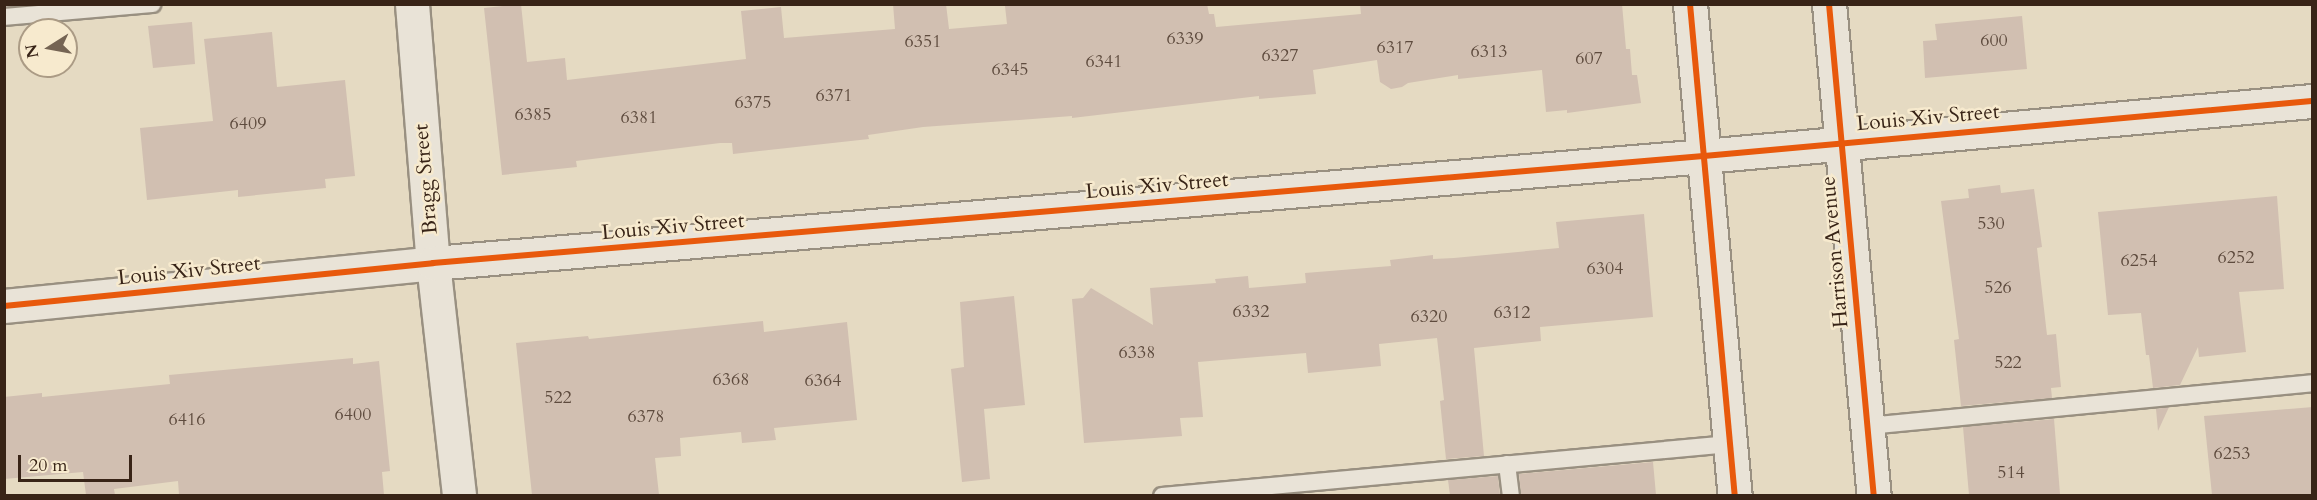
<!DOCTYPE html>
<html>
<head>
<meta charset="utf-8">
<style>
	body { margin:0 }
	#map { position:relative; width:2317px; height:500px; overflow:hidden; background:#e5dac2; font-family:Cardo,serif }
	div>[style] { position:absolute }
	.building>* { inset:0; background:#d1bfb1 }
	.roads { filter:drop-shadow(2px 0 #999081) drop-shadow(-2px 0 #999081) drop-shadow(0 2px #999081) drop-shadow(0 -2px #999081) }
	.lane>* { height:16px; margin:-8px; padding:0 8px; transform-origin:8px; border-radius:8px; background:#e9e3d7 }
	.street>* { height:33px; margin:-16.5px; padding:0 16.5px; transform-origin:16.5px; border-radius:16.5px; background:#e9e3d7 }
	.secondary>* { height:33px; margin:-16.5px; padding:0 16.5px; transform-origin:16.5px; border-radius:16.5px; background:#e9e3d7 }
	.cycleway>* { height:6px; margin:-3px; padding:0 3px; transform-origin:3px; border-radius:3px; background:#e8590c }
	span { translate:-50% -50%; white-space:nowrap; text-align:center; line-height:1.15; -webkit-text-stroke:5px #f7eace; paint-order:stroke }
	.number-label { font-size:18px; color:#5e4b3e }
	.number-label span { -webkit-text-stroke-width:0 }
	.street-label { font-size:21px; color:#382417 }
	.frame { position:absolute; inset:0; border:6px solid #382417; pointer-events:none }
	.north { position:absolute; left:18px; top:18px; width:60px; height:60px; box-sizing:border-box; background:#f7eace; border:2px solid #ab9b85; border-radius:50%; rotate:259deg; font-size:16px; font-weight:700; line-height:24px; text-align:center; color:#382417 }
	.north::after { content:''; display:block; margin:auto; width:21px; height:27px; background:#756453; clip-path:polygon(50% 0,100% 100%,50% 72%,0 100%) }
	.scale { position:absolute; left:18px; top:455px; width:114px; height:27px; box-sizing:border-box; border:3px solid #382417; border-top:0; padding-left:8px; font-size:18px; line-height:21px; white-space:nowrap; color:#382417; -webkit-text-stroke:4px #f7eace; paint-order:stroke }
</style>
</head>
<body>
<div id="map">
	<div class="building">
		<div style="clip-path:polygon(521px 4px,527px 62px,565px 58px,567px 80px,746px 59px,741px 11px,781px 7px,784px 38px,895px 29px,893px 4px,946px 4px,949px 29px,1007px 24px,1005px 6px,1026px 4px,1207px 4px,1209px 14px,1214px 14px,1216px 27px,1361px 14px,1360px 4px,1622px 4px,1626px 49px,1630px 49px,1632px 75px,1637px 75px,1641px 103px,1567px 113px,1567px 110px,1546px 112px,1542px 70px,1458px 79px,1458px 75px,1408px 83px,1402px 87px,1391px 89px,1380px 82px,1377px 60px,1313px 70px,1316px 94px,1259px 99px,1259px 96px,1072px 118px,1072px 116px,923px 127px,868px 135px,869px 139px,733px 154px,732px 143px,720px 143px,576px 161px,577px 167px,502px 175px,484px 8px)"></div>
		<div style="clip-path:polygon(2022px 16px,2027px 69px,1925px 78px,1923px 41px,1937px 40px,1935px 24px)"></div>
		<div style="clip-path:polygon(192px 22px,195px 64px,153px 68px,148px 26px)"></div>
		<div style="clip-path:polygon(272px 32px,277px 87px,345px 80px,355px 176px,325px 179px,326px 188px,238px 197px,238px 190px,147px 200px,140px 128px,213px 121px,204px 39px)"></div>
		<div style="clip-path:polygon(2000px 185px,2001px 193px,2034px 189px,2042px 247px,2037px 248px,2047px 335px,2056px 334px,2061px 387px,2051px 388px,2052px 398px,1961px 406px,1954px 340px,1959px 339px,1941px 201px,1969px 198px,1968px 189px)"></div>
		<div style="clip-path:polygon(2277px 196px,2284px 289px,2239px 292px,2246px 352px,2199px 357px,2198px 347px,2180px 385px,2153px 388px,2149px 355px,2146px 355px,2141px 313px,2108px 315px,2098px 212px)"></div>
		<div style="clip-path:polygon(1644px 214px,1653px 317px,1540px 327px,1541px 341px,1474px 348px,1484px 456px,1446px 459px,1440px 401px,1444px 400px,1437px 338px,1379px 344px,1381px 366px,1308px 373px,1306px 353px,1198px 362px,1203px 417px,1180px 418px,1182px 436px,1084px 443px,1072px 299px,1083px 298px,1091px 288px,1153px 325px,1150px 288px,1216px 283px,1215px 279px,1248px 276px,1249px 288px,1306px 283px,1305px 273px,1391px 266px,1390px 260px,1433px 255px,1433px 259px,1454px 258px,1559px 248px,1556px 222px)"></div>
		<div style="clip-path:polygon(1014px 296px,1025px 405px,984px 409px,990px 479px,962px 482px,951px 369px,964px 367px,960px 302px)"></div>
		<div style="clip-path:polygon(763px 321px,764px 332px,847px 322px,857px 420px,774px 428px,776px 440px,742px 443px,741px 432px,680px 438px,681px 456px,655px 458px,659px 495px,532px 495px,516px 343px,588px 336px,589px 339px)"></div>
		<div style="clip-path:polygon(353px 358px,353px 364px,379px 361px,390px 471px,382px 472px,384px 495px,179px 495px,178px 481px,114px 489px,115px 495px,86px 495px,83px 472px,4px 479px,4px 397px,42px 393px,42px 397px,170px 384px,169px 375px)"></div>
		<div style="clip-path:polygon(2169px 407px,2158px 431px,2156px 409px)"></div>
		<div style="clip-path:polygon(2313px 407px,2313px 495px,2212px 495px,2204px 416px)"></div>
		<div style="clip-path:polygon(2054px 419px,2060px 494px,1969px 495px,1963px 427px)"></div>
		<div style="clip-path:polygon(1653px 462px,1656px 495px,1521px 495px,1519px 474px)"></div>
		<div style="clip-path:polygon(1498px 476px,1500px 495px,1450px 495px,1448px 480px)"></div>
	</div>
	<div class="roads">
		<div class="lane">
			<div style="left:4px;top:17px;width:149px;rotate:-5deg"></div>
			<div style="left:1868px;top:426px;width:446px;rotate:-5.5deg"></div>
			<div style="left:1507px;top:464px;width:32px;rotate:83deg"></div>
			<div style="left:1162px;top:496px;width:570px;rotate:-5.23deg"></div>
		</div>
		<div class="street">
			<div style="left:412px;top:4px;width:260px;rotate:85.4deg"></div>
			<div style="left:433px;top:263px;width:234px;rotate:83.6deg"></div>
			<div style="left:4px;top:306px;width:431px;rotate:-5.7deg"></div>
			<div style="left:433px;top:263px;width:1275px;rotate:-4.81deg"></div>
			<div style="left:1704px;top:156px;width:610px;rotate:-5.17deg"></div>
		</div>
		<div class="secondary">
			<div style="left:1690px;top:4px;width:494px;rotate:84.8deg"></div>
			<div style="left:1829px;top:4px;width:494px;rotate:84.8deg"></div>
		</div>
	</div>
	<div class="cycleway">
		<div style="left:1690px;top:4px;width:494px;rotate:84.8deg"></div>
		<div style="left:1829px;top:4px;width:494px;rotate:84.8deg"></div>
		<div style="left:4px;top:306px;width:431px;rotate:-5.7deg"></div>
		<div style="left:433px;top:263px;width:1275px;rotate:-4.81deg"></div>
		<div style="left:1704px;top:156px;width:610px;rotate:-5.17deg"></div>
	</div>
	<div class="number-label">
		<span style="left:1185px;top:39px">6339</span>
		<span style="left:1994px;top:41px">600</span>
		<span style="left:923px;top:42px">6351</span>
		<span style="left:1395px;top:48px">6317</span>
		<span style="left:1489px;top:52px">6313</span>
		<span style="left:1280px;top:56px">6327</span>
		<span style="left:1589px;top:59px">607</span>
		<span style="left:1104px;top:62px">6341</span>
		<span style="left:1010px;top:70px">6345</span>
		<span style="left:834px;top:96px">6371</span>
		<span style="left:753px;top:103px">6375</span>
		<span style="left:533px;top:115px">6385</span>
		<span style="left:639px;top:118px">6381</span>
		<span style="left:248px;top:124px">6409</span>
		<span style="left:1991px;top:224px">530</span>
		<span style="left:2236px;top:258px">6252</span>
		<span style="left:2139px;top:261px">6254</span>
		<span style="left:1605px;top:269px">6304</span>
		<span style="left:1998px;top:288px">526</span>
		<span style="left:1251px;top:312px">6332</span>
		<span style="left:1512px;top:313px">6312</span>
		<span style="left:1429px;top:317px">6320</span>
		<span style="left:1137px;top:353px">6338</span>
		<span style="left:2008px;top:363px">522</span>
		<span style="left:731px;top:380px">6368</span>
		<span style="left:823px;top:381px">6364</span>
		<span style="left:558px;top:398px">522</span>
		<span style="left:353px;top:415px">6400</span>
		<span style="left:646px;top:417px">6378</span>
		<span style="left:187px;top:420px">6416</span>
		<span style="left:2232px;top:454px">6253</span>
		<span style="left:2011px;top:473px">514</span>
	</div>
	<div class="street-label">
		<span style="left:1928px;top:118px;rotate:-5deg">Louis Xiv Street</span>
		<span style="left:426px;top:179px;rotate:-95deg">Bragg Street</span>
		<span style="left:1157px;top:186px;rotate:-5deg">Louis Xiv Street</span>
		<span style="left:673px;top:227px;rotate:-5deg">Louis Xiv Street</span>
		<span style="left:1835px;top:252px;rotate:-95deg">Harrison Avenue</span>
		<span style="left:189px;top:271px;rotate:-6deg">Louis Xiv Street</span>
	</div>
	<div class="frame"></div>
	<div class="north">N</div>
	<div class="scale">20 m</div>
</div>
</body>
</html>
